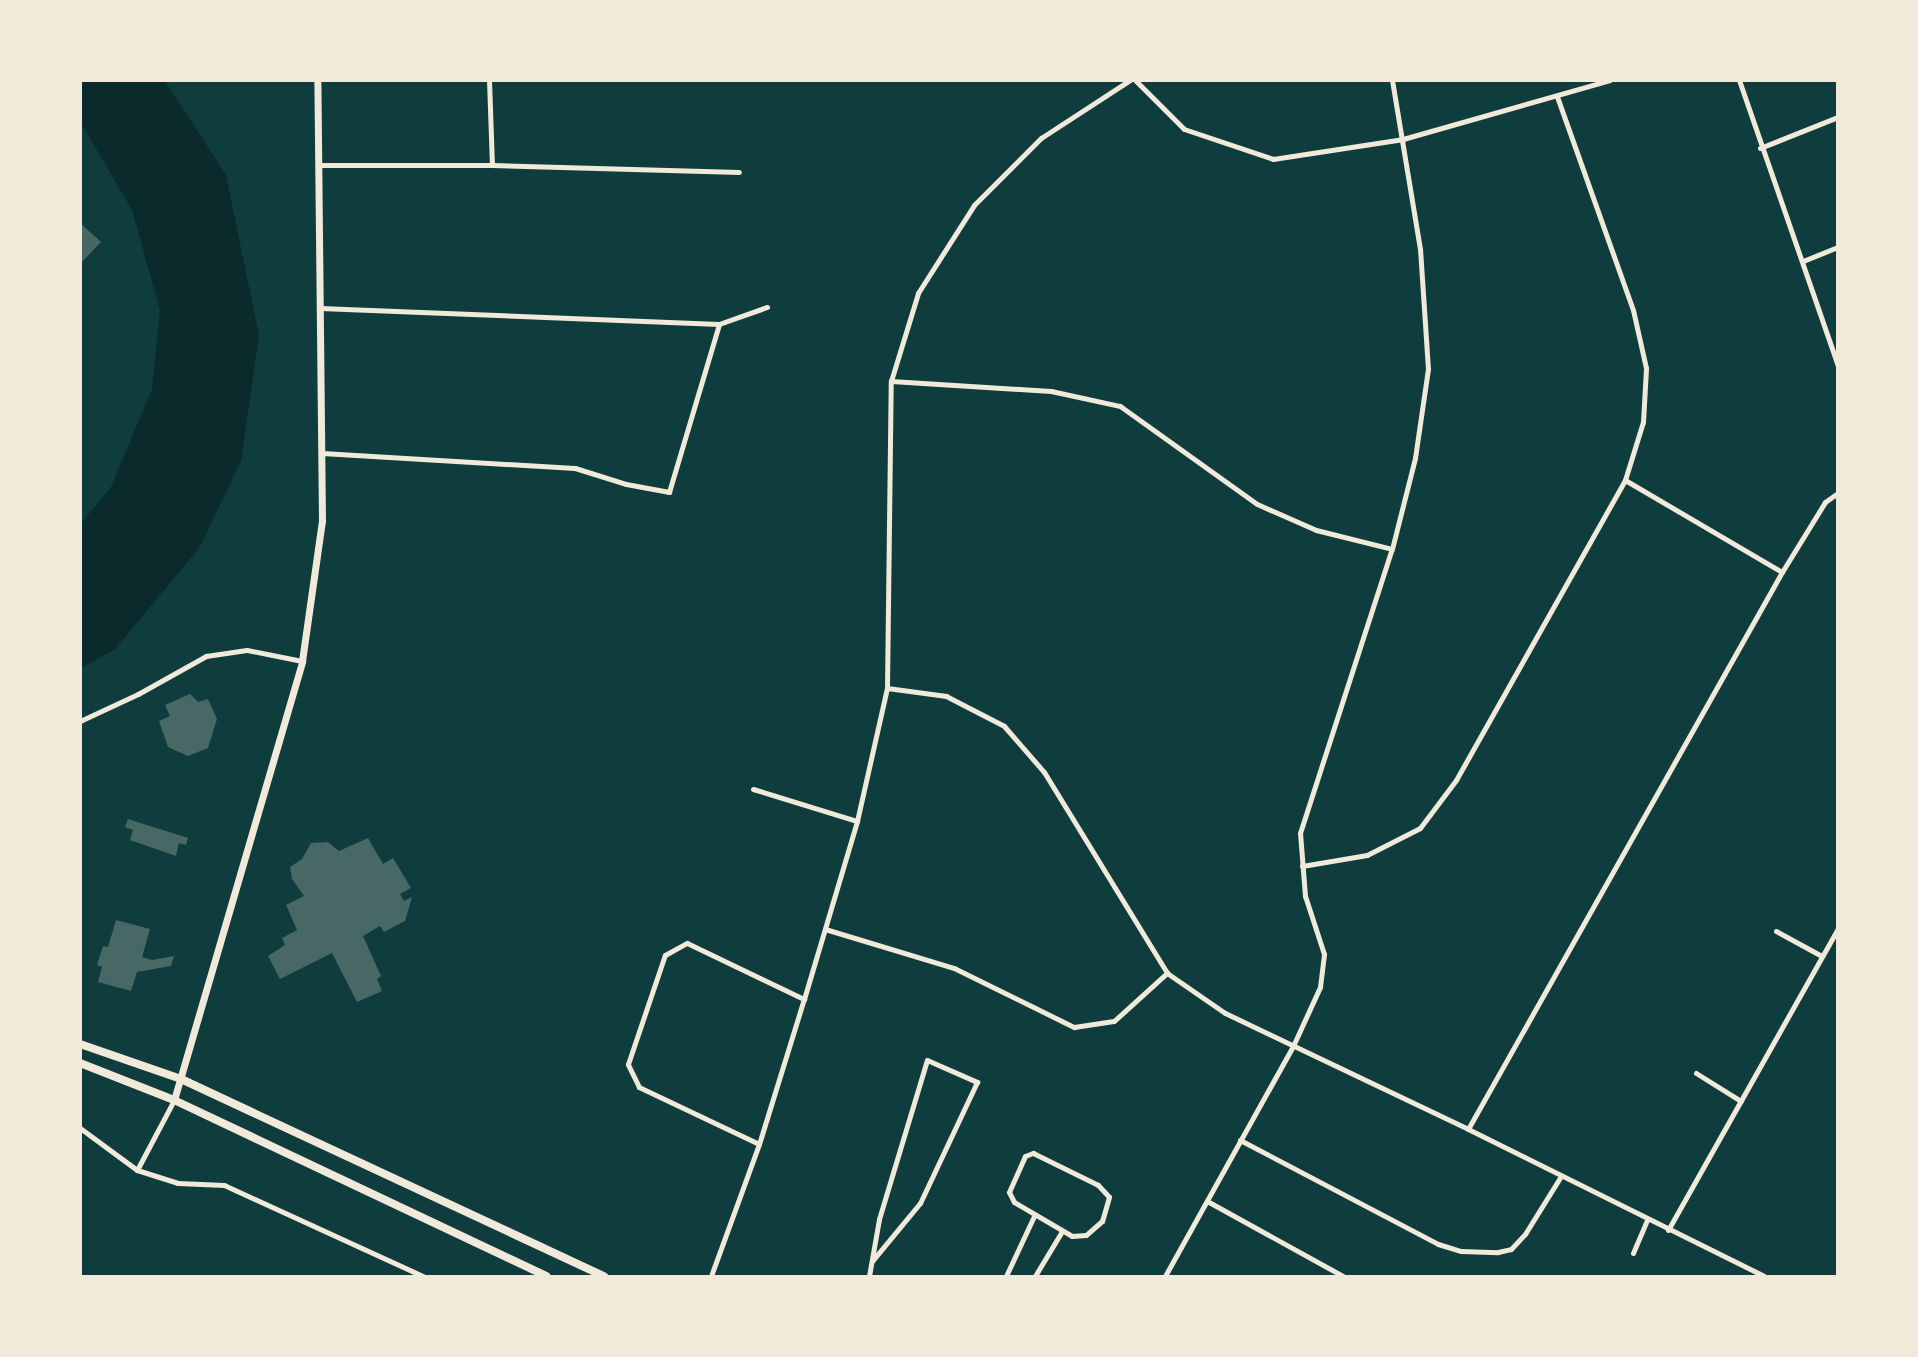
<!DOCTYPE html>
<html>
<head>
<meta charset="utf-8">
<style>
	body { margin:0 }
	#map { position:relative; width:1918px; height:1357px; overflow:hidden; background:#0f3d3e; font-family:"Archivo Narrow",sans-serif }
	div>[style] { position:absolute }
	.water>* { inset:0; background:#0a2a2b }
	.building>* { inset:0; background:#486865 }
	.minor>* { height:5px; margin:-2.5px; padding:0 2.5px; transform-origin:2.5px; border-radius:2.5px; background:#f1e9da }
	.tertiary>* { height:7px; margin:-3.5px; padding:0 3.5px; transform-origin:3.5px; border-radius:3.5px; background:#f1e9da }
	.secondary>* { height:8px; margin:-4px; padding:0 4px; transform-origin:4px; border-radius:4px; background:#f1e9da }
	span { translate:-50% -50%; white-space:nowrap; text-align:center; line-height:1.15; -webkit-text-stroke:6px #f1e9da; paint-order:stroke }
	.frame { position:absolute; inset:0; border:82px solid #f1e9da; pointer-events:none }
</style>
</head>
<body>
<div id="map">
	<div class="water">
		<div style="clip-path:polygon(81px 80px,165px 81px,226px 175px,259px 336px,241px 461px,200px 547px,115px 649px,81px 668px,81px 523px,111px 487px,152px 389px,160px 310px,132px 210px,81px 123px)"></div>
	</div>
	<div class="building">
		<div style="clip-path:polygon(80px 223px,101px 242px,80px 264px)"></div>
		<div style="clip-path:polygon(190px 694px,198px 702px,208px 699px,217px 719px,208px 748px,188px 756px,168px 747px,159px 721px,170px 716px,165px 705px)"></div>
		<div style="clip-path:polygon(128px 819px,188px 838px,186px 845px,179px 843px,176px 856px,130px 840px,133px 830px,125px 827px)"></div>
		<div style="clip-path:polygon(368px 838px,383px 864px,393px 858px,411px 888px,400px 894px,404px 901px,412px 897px,405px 921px,384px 932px,380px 926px,363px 936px,381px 976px,377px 979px,382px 991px,357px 1002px,332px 953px,280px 979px,268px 956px,285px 945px,282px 938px,297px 930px,286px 905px,304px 896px,292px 879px,290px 867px,302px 859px,311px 843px,328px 842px,339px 851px)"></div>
		<div style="clip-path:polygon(116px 920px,150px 929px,142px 957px,152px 960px,174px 956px,171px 966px,137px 972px,131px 991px,98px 982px,102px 967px,97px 965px,103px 946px,108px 947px)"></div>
	</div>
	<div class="minor">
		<div style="left:489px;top:80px;width:85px;rotate:88deg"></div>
		<div style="left:1135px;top:80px;width:69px;rotate:45deg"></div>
		<div style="left:1184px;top:129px;width:94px;rotate:18.6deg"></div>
		<div style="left:1273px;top:159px;width:132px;rotate:-8.7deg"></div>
		<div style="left:1403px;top:139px;width:215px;rotate:-15.9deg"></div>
		<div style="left:1739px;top:80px;width:303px;rotate:70.9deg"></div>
		<div style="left:1760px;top:148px;width:84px;rotate:-21.7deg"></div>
		<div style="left:319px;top:165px;width:173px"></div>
		<div style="left:492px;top:165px;width:247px;rotate:1.6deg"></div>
		<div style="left:1803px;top:261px;width:38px;rotate:-22deg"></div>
		<div style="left:320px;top:308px;width:399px;rotate:2.3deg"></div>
		<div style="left:719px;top:324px;width:51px;rotate:-19.5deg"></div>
		<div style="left:891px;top:381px;width:160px;rotate:3.6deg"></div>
		<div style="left:1051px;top:391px;width:71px;rotate:12.3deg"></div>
		<div style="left:1120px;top:406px;width:168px;rotate:35.6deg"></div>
		<div style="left:1257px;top:504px;width:64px;rotate:23.8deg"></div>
		<div style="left:1316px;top:530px;width:78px;rotate:14deg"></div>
		<div style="left:322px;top:453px;width:253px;rotate:3.4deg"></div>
		<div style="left:575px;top:468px;width:53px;rotate:17.4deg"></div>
		<div style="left:626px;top:484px;width:44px;rotate:10.5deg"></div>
		<div style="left:669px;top:492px;width:175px;rotate:-73.4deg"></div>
		<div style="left:1625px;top:480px;width:182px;rotate:30.4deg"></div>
		<div style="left:887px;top:688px;width:60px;rotate:7.7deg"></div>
		<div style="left:946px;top:696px;width:65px;rotate:27.3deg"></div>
		<div style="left:1004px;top:726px;width:61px;rotate:49deg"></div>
		<div style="left:1044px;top:772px;width:236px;rotate:58.5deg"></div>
		<div style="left:1167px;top:973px;width:70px;rotate:34.6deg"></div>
		<div style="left:1225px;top:1013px;width:269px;rotate:25.5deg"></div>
		<div style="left:1468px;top:1129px;width:330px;rotate:26.4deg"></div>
		<div style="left:80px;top:721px;width:64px;rotate:-25deg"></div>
		<div style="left:138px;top:694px;width:78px;rotate:-29.2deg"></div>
		<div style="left:206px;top:656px;width:41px;rotate:-8.3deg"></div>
		<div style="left:247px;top:650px;width:56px;rotate:11.3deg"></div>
		<div style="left:753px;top:789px;width:109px;rotate:17.1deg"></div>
		<div style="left:1302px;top:866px;width:66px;rotate:-9.6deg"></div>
		<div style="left:1367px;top:855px;width:59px;rotate:-27deg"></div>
		<div style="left:1420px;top:828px;width:60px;rotate:-53.1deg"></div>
		<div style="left:1456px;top:780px;width:344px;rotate:-60.6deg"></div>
		<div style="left:1625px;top:480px;width:61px;rotate:-72.8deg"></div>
		<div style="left:1643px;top:422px;width:54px;rotate:-86.8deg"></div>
		<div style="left:1646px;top:368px;width:59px;rotate:-102.6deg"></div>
		<div style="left:1633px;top:310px;width:227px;rotate:-109.6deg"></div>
		<div style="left:825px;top:929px;width:135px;rotate:16.8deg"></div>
		<div style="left:954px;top:968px;width:134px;rotate:26.2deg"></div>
		<div style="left:1074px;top:1027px;width:40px;rotate:-8.5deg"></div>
		<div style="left:1114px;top:1021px;width:72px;rotate:-42.2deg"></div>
		<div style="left:1776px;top:931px;width:50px;rotate:28.6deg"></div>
		<div style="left:1696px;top:1073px;width:53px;rotate:31.9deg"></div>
		<div style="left:80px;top:1128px;width:71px;rotate:36.4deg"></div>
		<div style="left:137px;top:1170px;width:43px;rotate:17.6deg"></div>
		<div style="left:178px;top:1183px;width:46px;rotate:2.5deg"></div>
		<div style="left:224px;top:1185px;width:219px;rotate:24.6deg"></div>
		<div style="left:1468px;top:1129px;width:639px;rotate:-60.59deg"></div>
		<div style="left:1782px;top:572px;width:82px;rotate:-58.4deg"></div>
		<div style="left:1825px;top:502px;width:16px;rotate:-35deg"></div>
		<div style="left:1240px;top:1140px;width:224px;rotate:27.7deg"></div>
		<div style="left:1438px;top:1244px;width:24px;rotate:17deg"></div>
		<div style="left:1461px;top:1251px;width:37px;rotate:2deg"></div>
		<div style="left:1498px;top:1252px;width:13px;rotate:-13deg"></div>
		<div style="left:1511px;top:1249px;width:21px;rotate:-47deg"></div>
		<div style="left:1525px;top:1234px;width:68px;rotate:-58.2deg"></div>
		<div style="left:759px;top:1144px;width:133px;rotate:-154.6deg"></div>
		<div style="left:639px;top:1087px;width:25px;rotate:-116deg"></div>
		<div style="left:628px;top:1064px;width:115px;rotate:-71.3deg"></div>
		<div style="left:665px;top:955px;width:25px;rotate:-29deg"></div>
		<div style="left:687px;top:943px;width:130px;rotate:25.6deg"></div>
		<div style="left:1033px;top:1153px;width:72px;rotate:26.2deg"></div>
		<div style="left:1098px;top:1185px;width:16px;rotate:47deg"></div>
		<div style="left:1109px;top:1197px;width:25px;rotate:106deg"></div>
		<div style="left:1102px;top:1221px;width:21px;rotate:139deg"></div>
		<div style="left:1086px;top:1235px;width:14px;rotate:176deg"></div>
		<div style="left:1072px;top:1236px;width:67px;rotate:-149.6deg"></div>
		<div style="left:1014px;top:1202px;width:11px;rotate:-117deg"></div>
		<div style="left:1009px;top:1192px;width:39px;rotate:-66deg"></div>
		<div style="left:1025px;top:1156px;width:9px;rotate:-21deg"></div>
		<div style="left:137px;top:1170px;width:79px;rotate:-62.1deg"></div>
		<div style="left:1207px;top:1201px;width:155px;rotate:28.9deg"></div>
		<div style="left:1668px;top:1230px;width:347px;rotate:-60.6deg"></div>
		<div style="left:1633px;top:1253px;width:36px;rotate:-67deg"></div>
		<div style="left:711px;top:1276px;width:140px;rotate:-70deg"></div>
		<div style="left:759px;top:1144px;width:152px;rotate:-72.8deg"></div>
		<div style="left:804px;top:999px;width:186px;rotate:-73.4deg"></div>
		<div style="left:857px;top:821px;width:136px;rotate:-77.3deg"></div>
		<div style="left:887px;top:688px;width:307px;rotate:-89.3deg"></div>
		<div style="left:891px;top:381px;width:92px;rotate:-72.9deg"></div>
		<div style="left:918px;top:293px;width:104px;rotate:-57.5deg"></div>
		<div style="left:974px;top:205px;width:95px;rotate:-45deg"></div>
		<div style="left:1041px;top:138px;width:106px;rotate:-33.1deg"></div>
		<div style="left:869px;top:1276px;width:58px;rotate:-80deg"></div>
		<div style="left:879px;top:1219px;width:166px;rotate:-73.2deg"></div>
		<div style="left:927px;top:1060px;width:55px;rotate:23.7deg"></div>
		<div style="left:977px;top:1082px;width:134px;rotate:115.2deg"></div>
		<div style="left:920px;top:1203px;width:75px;rotate:129.6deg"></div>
		<div style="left:1006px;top:1276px;width:66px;rotate:-65deg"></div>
		<div style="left:1035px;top:1276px;width:52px;rotate:-59deg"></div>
		<div style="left:1165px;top:1276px;width:263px;rotate:-60.9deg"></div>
		<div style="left:1293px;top:1046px;width:65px;rotate:-65.4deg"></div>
		<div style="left:1320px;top:987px;width:33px;rotate:-83deg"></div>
		<div style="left:1324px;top:954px;width:61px;rotate:-108.1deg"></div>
		<div style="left:1305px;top:896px;width:63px;rotate:-94.5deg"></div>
		<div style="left:1300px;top:833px;width:299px;rotate:-72.1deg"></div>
		<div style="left:1392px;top:549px;width:94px;rotate:-75.8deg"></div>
		<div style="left:1415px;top:458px;width:90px;rotate:-81.7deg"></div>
		<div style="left:1428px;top:369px;width:120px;rotate:-93.8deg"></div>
		<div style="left:1420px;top:249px;width:171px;rotate:-99.4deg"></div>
	</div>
	<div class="tertiary">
		<div style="left:174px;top:1100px;width:457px;rotate:-73.7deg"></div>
		<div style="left:302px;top:661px;width:141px;rotate:-81.9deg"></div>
		<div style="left:322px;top:521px;width:441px;rotate:-90.6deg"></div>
	</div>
	<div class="secondary">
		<div style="left:80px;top:1044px;width:107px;rotate:19.1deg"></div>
		<div style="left:181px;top:1079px;width:467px;rotate:25deg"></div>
		<div style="left:80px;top:1063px;width:101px;rotate:21.5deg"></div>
		<div style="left:174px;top:1100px;width:412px;rotate:25.3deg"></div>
	</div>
	<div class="frame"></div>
</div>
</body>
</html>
